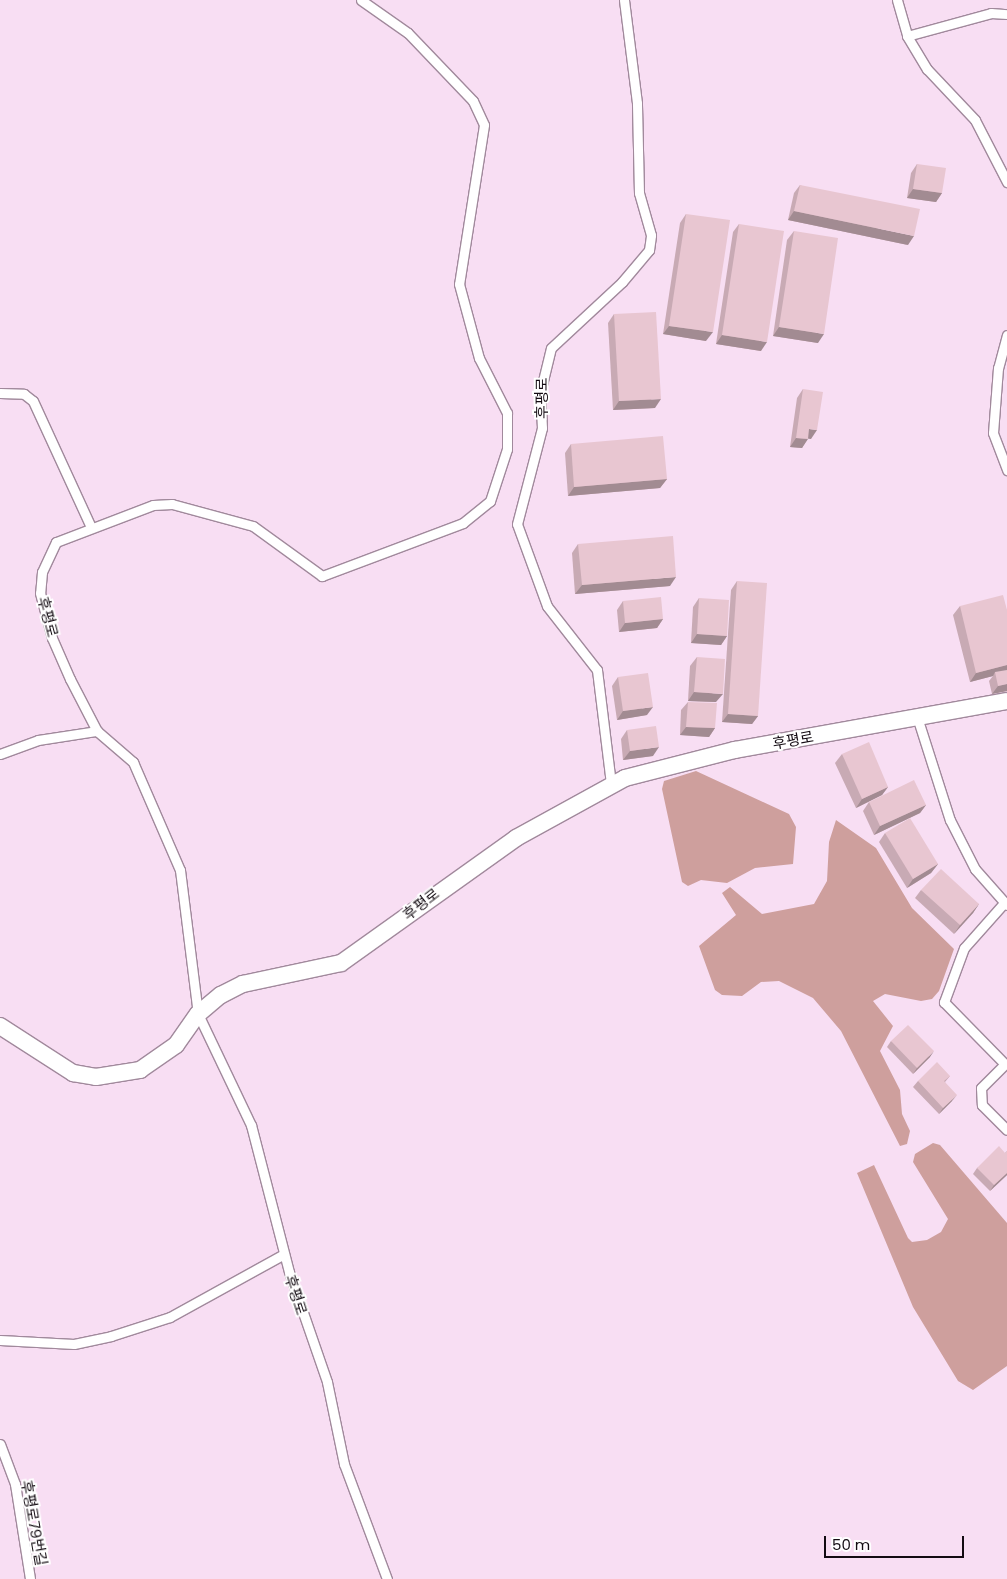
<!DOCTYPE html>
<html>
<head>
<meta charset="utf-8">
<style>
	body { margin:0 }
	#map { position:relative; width:1007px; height:1579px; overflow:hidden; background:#f8def3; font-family:Poppins,"Noto Sans KR",sans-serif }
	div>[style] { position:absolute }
	.forest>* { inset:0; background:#ce9f9d }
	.roads { filter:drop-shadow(1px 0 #a1899c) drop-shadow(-1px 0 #a1899c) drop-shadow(0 1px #a1899c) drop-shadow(0 -1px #a1899c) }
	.lane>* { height:9px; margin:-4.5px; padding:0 4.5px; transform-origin:4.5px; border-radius:4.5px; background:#fff }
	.street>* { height:16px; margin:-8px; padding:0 8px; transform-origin:8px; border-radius:8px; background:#fff }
	.wall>* { inset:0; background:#c8aab4 }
	.shaded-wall>* { inset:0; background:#a28b92 }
	.building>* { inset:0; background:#e8c6d1 }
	span { translate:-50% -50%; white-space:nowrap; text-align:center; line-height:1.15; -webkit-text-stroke:4px #fff; paint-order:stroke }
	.street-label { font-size:15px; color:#130b12 }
	.scale { position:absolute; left:824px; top:1536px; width:140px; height:22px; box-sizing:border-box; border:2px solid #130b12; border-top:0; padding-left:6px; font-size:15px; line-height:18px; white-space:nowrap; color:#130b12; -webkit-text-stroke:4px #fff; paint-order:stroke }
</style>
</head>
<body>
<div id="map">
	<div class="forest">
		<div style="clip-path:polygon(696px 771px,789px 814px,796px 827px,793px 864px,755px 868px,727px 883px,701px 880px,688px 886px,682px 882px,662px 789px,664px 781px)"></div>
		<div style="clip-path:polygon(836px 820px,876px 848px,912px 908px,954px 949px,939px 991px,932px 999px,921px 1001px,885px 994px,873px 1001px,893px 1026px,880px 1051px,900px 1090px,902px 1114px,910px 1131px,907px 1144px,900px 1146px,841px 1031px,813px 998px,779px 981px,761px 982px,742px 996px,722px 995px,715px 990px,699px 946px,736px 915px,722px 893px,730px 887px,762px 914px,814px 904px,827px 881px,829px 842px)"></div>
		<div style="clip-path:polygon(933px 1143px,940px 1145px,1007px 1223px,1007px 1366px,973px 1390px,958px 1381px,913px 1307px,857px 1173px,874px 1165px,908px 1238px,912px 1242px,927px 1240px,941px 1232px,948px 1219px,913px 1162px,915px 1154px)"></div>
	</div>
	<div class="roads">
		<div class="lane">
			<div style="left:361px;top:0;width:57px;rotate:35.1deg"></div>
			<div style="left:408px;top:33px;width:94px;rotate:46.3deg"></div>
			<div style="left:473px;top:101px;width:26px;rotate:65deg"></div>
			<div style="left:484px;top:125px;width:161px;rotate:98.9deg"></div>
			<div style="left:459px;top:284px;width:77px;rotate:74.9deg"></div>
			<div style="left:479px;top:358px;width:62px;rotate:63deg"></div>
			<div style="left:507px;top:413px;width:36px;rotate:90deg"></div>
			<div style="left:507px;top:449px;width:55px;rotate:108.1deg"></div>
			<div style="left:490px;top:501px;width:35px;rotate:141deg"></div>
			<div style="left:463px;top:523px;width:151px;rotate:159.4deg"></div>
			<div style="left:322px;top:576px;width:85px;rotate:-144.1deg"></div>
			<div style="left:253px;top:526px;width:84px;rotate:-164.8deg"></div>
			<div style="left:172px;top:504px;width:19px;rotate:177deg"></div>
			<div style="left:153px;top:505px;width:104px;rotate:159.1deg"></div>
			<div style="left:56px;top:542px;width:33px;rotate:115deg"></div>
			<div style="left:42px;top:572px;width:21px;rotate:95deg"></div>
			<div style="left:40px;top:593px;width:47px;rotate:75.1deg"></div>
			<div style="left:52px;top:638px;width:45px;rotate:66.3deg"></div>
			<div style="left:70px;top:679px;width:59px;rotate:62.6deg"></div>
			<div style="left:97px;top:731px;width:48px;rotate:40.7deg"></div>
			<div style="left:133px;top:762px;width:118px;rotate:66.5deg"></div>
			<div style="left:180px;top:870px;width:145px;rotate:82.9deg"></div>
			<div style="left:198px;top:1014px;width:123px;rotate:64.5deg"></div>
			<div style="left:251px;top:1125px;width:152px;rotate:75.5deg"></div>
			<div style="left:289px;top:1272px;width:116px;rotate:70.9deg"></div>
			<div style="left:327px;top:1382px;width:84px;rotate:78.3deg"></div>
			<div style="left:344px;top:1464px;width:123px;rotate:69.5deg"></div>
			<div style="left:897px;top:0;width:37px;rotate:74deg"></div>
			<div style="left:907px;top:36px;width:39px;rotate:59deg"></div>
			<div style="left:927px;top:69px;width:70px;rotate:46.7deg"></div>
			<div style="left:975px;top:120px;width:70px;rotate:62.7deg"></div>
			<div style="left:907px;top:36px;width:87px;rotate:-15.3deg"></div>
			<div style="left:991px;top:13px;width:16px;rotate:4deg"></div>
			<div style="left:1007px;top:335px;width:34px;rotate:105deg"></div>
			<div style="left:998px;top:368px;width:65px;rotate:94.4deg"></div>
			<div style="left:993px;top:433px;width:40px;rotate:69deg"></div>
			<div style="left:0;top:393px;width:24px;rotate:2deg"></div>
			<div style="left:24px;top:394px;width:11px;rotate:38deg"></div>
			<div style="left:33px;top:401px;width:139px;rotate:65.3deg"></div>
			<div style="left:918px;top:720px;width:105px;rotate:72.3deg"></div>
			<div style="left:950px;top:820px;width:55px;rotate:63deg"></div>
			<div style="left:975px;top:869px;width:48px;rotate:48.4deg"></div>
			<div style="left:0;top:754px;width:40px;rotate:-20.2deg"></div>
			<div style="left:38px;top:740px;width:60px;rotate:-8.7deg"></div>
			<div style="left:611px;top:784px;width:115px;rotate:-97deg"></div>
			<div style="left:597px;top:670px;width:81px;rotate:-128deg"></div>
			<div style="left:547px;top:606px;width:87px;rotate:-110.1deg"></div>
			<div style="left:517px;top:524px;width:99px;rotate:-75.4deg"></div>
			<div style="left:542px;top:428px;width:35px;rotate:-93deg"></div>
			<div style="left:540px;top:393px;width:46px;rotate:-76.3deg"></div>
			<div style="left:551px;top:348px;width:97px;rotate:-42.9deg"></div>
			<div style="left:622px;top:282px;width:42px;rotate:-49.8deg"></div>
			<div style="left:649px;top:250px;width:15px;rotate:-82deg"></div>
			<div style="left:651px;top:235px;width:44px;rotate:-105.9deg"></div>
			<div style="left:639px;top:193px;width:90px;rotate:-91.3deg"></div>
			<div style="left:637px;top:103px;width:104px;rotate:-97.2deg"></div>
			<div style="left:1004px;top:903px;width:60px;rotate:131.6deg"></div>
			<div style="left:964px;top:948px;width:58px;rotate:110.3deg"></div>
			<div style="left:944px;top:1002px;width:87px;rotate:45.5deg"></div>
			<div style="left:1005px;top:1064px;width:34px;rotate:135deg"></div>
			<div style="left:981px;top:1088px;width:17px;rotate:87deg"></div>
			<div style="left:982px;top:1105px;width:35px;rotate:45deg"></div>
			<div style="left:0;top:1340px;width:74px;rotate:3.1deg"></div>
			<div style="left:74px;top:1344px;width:38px;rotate:-12deg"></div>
			<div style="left:111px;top:1336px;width:62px;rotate:-17.9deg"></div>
			<div style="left:170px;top:1317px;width:130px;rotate:-28.9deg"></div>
			<div style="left:0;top:1444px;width:43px;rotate:69.4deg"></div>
			<div style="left:15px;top:1484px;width:96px;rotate:81deg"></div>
		</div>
		<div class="street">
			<div style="left:0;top:1026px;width:87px;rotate:32.8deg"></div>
			<div style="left:73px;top:1073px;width:23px;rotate:10deg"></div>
			<div style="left:96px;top:1077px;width:45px;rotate:-9deg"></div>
			<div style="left:140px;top:1070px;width:44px;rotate:-34.8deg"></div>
			<div style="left:176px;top:1045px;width:38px;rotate:-55deg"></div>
			<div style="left:198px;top:1014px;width:30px;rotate:-40deg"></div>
			<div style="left:221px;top:995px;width:25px;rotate:-27deg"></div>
			<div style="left:243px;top:984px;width:100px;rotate:-12.1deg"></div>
			<div style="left:341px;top:963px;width:215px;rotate:-35.5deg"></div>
			<div style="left:516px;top:838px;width:124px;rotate:-28.8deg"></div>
			<div style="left:625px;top:778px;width:114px;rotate:-14.3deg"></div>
			<div style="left:735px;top:750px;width:276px;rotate:-10.2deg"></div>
		</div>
	</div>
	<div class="wall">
		<div style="clip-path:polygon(917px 164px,942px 193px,936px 202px,907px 198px,911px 173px)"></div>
		<div style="clip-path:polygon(800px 185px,908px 245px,788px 220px,794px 193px)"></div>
		<div style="clip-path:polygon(686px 214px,706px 341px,663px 334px,680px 223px)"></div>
		<div style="clip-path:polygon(739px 224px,761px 351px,716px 344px,733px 232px)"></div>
		<div style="clip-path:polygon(794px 231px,818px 343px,773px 336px,787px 240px)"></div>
		<div style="clip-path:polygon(614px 314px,655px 408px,613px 410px,608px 323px)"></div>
		<div style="clip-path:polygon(803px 389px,811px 439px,808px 438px,802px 448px,790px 447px,797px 398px)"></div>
		<div style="clip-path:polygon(571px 444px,667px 479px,660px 488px,568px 496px,565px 453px)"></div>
		<div style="clip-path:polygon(578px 544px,670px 586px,575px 594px,572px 553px)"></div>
		<div style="clip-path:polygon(737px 581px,758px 716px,752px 724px,722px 722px,731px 590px)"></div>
		<div style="clip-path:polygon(699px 598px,727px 636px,721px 645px,691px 643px,693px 607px)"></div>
		<div style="clip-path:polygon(623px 601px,663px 619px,657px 628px,619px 632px,617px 610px)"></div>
		<div style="clip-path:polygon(960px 606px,1007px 610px,1007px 691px,992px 694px,989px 681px,993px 676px,970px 682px,953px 615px)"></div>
		<div style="clip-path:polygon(697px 657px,716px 702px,688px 701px,690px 666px)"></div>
		<div style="clip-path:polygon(618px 677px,647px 715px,617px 720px,612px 686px)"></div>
		<div style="clip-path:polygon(688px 702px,715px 728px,709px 737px,680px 735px,681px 710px)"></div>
		<div style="clip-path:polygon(627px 730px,653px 756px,623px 760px,621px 739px)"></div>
		<div style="clip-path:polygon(842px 754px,888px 787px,882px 795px,856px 808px,835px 763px)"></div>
		<div style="clip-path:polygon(869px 802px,926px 805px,920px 813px,874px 835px,863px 811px)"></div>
		<div style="clip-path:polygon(885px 833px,938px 864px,931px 873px,907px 888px,879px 842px)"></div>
		<div style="clip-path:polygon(921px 890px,979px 904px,973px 913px,954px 934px,915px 898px)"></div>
		<div style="clip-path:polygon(891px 1041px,930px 1057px,913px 1074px,887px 1047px)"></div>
		<div style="clip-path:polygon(950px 1076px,945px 1082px,952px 1101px,939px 1114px,913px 1087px,918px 1081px)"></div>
		<div style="clip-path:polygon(1007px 1151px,1007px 1175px,990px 1191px,973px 1174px,977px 1168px,1005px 1153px)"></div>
	</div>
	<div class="shaded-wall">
		<div style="clip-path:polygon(913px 189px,942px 193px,936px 202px,907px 198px)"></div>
		<div style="clip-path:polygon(794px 211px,914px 236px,908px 245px,788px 220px)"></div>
		<div style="clip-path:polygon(669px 326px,713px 332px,706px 341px,663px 334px)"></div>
		<div style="clip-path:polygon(779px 327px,824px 334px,818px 343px,773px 336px)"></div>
		<div style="clip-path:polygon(722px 335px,767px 342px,761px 351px,716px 344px)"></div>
		<div style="clip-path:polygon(661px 399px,655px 408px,613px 410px,619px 401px)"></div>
		<div style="clip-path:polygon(809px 429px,817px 430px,811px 439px,803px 438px)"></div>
		<div style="clip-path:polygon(796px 438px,808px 439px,802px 448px,790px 447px)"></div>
		<div style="clip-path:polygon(667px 479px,660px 488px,568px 496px,574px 487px)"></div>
		<div style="clip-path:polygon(676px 577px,670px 586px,575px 594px,582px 585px)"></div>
		<div style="clip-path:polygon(663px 619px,657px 628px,619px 632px,625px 623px)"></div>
		<div style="clip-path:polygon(697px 634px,727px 636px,721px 645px,691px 643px)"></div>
		<div style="clip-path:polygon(1007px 665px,1007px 673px,995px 672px,993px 676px,970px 682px,976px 673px)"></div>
		<div style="clip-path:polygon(1007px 684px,1007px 691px,992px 694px,998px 686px)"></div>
		<div style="clip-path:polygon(694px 692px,723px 694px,716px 702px,688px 701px)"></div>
		<div style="clip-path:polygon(653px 707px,647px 715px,617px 720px,623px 711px)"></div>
		<div style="clip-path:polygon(728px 714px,758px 716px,752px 724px,722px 722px)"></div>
		<div style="clip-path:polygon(686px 727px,715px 728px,709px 737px,680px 735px)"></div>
		<div style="clip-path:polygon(659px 747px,653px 756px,623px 760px,630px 751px)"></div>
		<div style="clip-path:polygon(888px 787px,882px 795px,856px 808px,862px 799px)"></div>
		<div style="clip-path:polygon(926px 805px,920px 813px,874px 835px,880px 826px)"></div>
		<div style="clip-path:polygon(938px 864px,931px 873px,907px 888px,913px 879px)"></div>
		<div style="clip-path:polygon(979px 904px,973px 913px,954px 934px,960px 925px)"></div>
		<div style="clip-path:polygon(934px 1051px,930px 1057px,913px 1074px,917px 1068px)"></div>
		<div style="clip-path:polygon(957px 1095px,952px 1101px,939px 1114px,943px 1108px)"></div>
		<div style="clip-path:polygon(1007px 1173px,1007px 1175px,990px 1191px,994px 1185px)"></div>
	</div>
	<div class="building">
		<div style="clip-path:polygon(917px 164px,946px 168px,942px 193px,913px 189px)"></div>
		<div style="clip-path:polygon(800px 185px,920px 209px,914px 236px,794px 211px)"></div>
		<div style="clip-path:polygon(686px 214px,730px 220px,713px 332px,669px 326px)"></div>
		<div style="clip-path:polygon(739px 224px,784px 231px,767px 342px,722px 335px)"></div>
		<div style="clip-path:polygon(794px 231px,838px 238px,824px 334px,779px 327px)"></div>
		<div style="clip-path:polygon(656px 312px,661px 399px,619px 401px,614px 314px)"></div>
		<div style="clip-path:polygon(803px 389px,823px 392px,817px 430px,809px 429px,808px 439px,796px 438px)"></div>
		<div style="clip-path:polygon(663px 436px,667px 479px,574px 487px,571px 444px)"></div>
		<div style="clip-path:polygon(673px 536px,676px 577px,582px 585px,578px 544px)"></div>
		<div style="clip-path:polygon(737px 581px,767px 583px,758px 716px,728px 714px)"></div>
		<div style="clip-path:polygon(1003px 595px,1007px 610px,1007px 665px,976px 673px,960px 606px)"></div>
		<div style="clip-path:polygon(661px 597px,663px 619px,625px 623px,623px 601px)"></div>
		<div style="clip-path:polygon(699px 598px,729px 600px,727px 636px,697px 634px)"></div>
		<div style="clip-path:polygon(697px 657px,725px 659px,723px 694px,694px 692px)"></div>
		<div style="clip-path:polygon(1007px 670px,1007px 684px,998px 686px,995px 672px)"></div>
		<div style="clip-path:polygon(648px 673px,653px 707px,623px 711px,618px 677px)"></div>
		<div style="clip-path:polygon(688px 702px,717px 703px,715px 728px,686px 727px)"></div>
		<div style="clip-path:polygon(656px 726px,659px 747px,630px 751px,627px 730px)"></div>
		<div style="clip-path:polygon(869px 742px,888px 787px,862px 799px,842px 754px)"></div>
		<div style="clip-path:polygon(914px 780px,926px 805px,880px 826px,869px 802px)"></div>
		<div style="clip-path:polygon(910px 818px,938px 864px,913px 879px,885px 833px)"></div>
		<div style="clip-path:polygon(941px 869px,979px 904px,960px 925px,921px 890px)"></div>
		<div style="clip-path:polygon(908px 1025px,934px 1051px,917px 1068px,891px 1041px)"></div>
		<div style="clip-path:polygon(937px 1062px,950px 1076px,944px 1081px,957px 1095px,943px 1108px,918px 1081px)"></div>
		<div style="clip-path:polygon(999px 1146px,1005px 1153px,1007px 1151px,1007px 1173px,994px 1185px,977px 1168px)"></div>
	</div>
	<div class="street-label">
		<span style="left:542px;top:398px;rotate:-90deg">후평로</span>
		<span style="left:48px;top:617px;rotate:75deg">후평로</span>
		<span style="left:793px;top:740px;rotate:-10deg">후평로</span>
		<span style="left:421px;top:904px;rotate:-38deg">후평로</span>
		<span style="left:296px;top:1295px;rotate:72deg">후평로</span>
		<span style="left:34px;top:1523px;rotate:80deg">후평로79번길</span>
	</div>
	<div class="scale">50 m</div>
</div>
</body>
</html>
